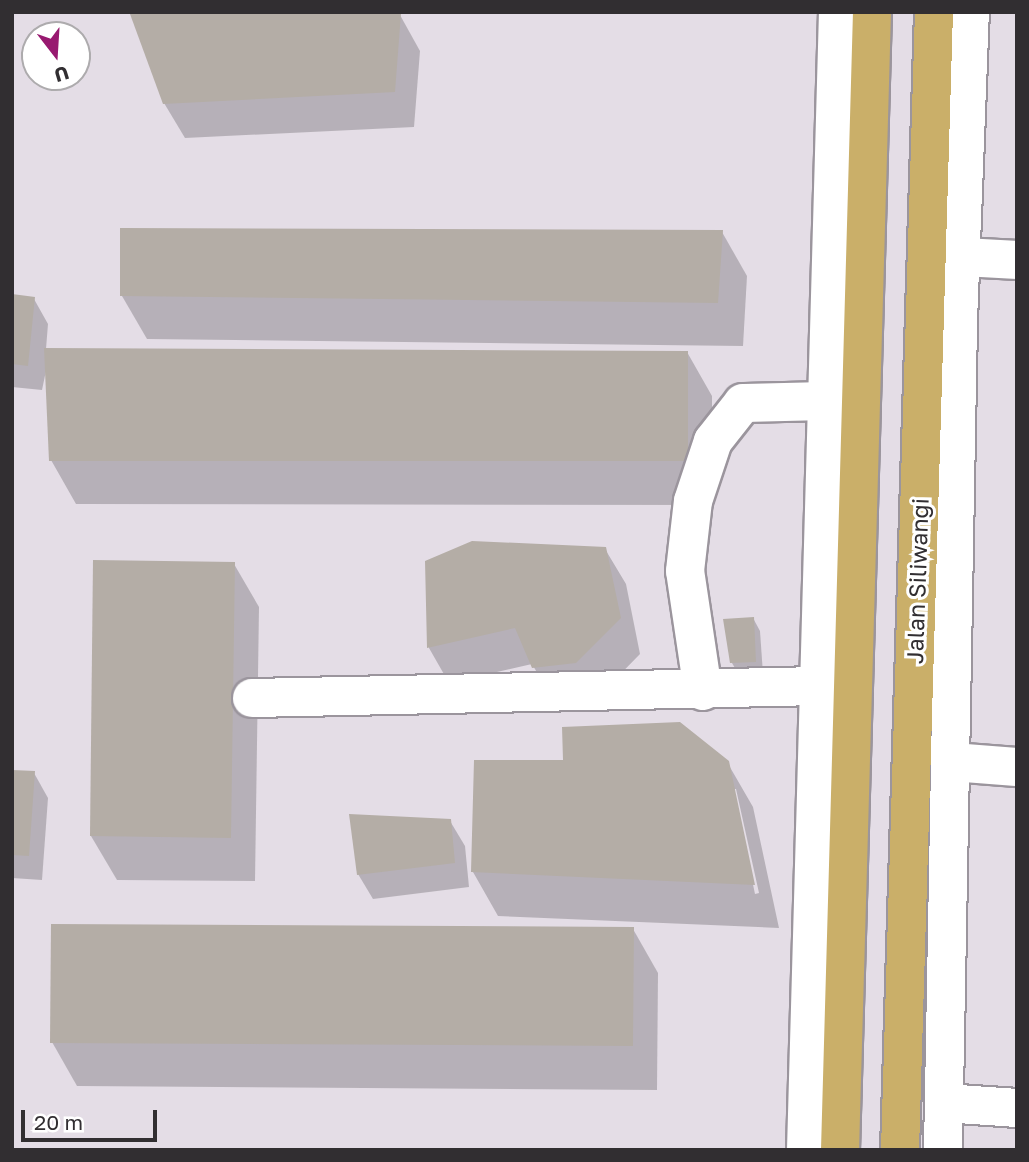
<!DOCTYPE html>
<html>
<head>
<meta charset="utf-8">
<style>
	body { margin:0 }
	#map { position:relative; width:1029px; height:1162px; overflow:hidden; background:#e4dde6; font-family:"Golos Text",sans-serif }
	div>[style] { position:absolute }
	.shadow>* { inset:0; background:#0003 }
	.building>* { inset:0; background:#b4ada6 }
	.roads { filter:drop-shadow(2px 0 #9b959d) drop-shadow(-2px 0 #9b959d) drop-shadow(0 2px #9b959d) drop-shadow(0 -2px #9b959d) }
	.minor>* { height:38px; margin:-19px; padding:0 19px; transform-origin:19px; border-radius:19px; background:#fff }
	.highway>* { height:38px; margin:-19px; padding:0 19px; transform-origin:19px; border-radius:19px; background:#caaf69 }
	span { translate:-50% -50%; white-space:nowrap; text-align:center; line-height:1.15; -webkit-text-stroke:6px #fff; paint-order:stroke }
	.street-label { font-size:23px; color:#312e31 }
	.frame { position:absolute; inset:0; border:14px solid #312e31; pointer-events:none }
	.north { position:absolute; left:21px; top:21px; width:70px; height:70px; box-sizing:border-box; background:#fff; border:2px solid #adabad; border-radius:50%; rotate:163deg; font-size:19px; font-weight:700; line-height:28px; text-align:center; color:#312e31 }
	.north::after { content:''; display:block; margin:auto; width:24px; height:32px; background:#981970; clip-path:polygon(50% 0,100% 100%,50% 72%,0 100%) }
	.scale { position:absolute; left:21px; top:1110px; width:136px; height:32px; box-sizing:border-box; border:4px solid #312e31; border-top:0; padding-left:9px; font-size:21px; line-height:24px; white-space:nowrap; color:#312e31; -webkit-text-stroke:5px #fff; paint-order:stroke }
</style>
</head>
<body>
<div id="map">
	<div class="shadow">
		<div style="clip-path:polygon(400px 15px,420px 51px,414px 127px,185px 138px,164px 103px)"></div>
		<div style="clip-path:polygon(722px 232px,747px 276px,743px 346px,147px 339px,122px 296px)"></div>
		<div style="clip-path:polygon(12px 296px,34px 299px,48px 324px,46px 349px,687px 352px,712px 396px,712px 505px,76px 504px,51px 460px,47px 366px,42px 390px,12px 387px)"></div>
		<div style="clip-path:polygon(605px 549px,626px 584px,640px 654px,597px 698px,555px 703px,532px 664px,449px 683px,429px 648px,427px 563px)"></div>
		<div style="clip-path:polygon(234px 564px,259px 607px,255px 881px,117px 880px,91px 836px)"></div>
		<div style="clip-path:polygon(753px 618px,760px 631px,763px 674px,739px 675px,732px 663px)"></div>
		<div style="clip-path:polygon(evenodd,727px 762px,753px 807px,779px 928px,498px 916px,473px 872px,727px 762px,733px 789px,736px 789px,759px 893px,755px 894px,733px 789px)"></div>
		<div style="clip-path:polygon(12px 771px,34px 773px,48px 798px,42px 880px,12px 878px)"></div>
		<div style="clip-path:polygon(450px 821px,465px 846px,469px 887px,373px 899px,358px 874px)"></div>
		<div style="clip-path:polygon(633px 929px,658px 973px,657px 1090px,77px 1086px,52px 1042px)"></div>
	</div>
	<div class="building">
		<div style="clip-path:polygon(401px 13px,395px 92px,163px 104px,130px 14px)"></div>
		<div style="clip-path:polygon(120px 228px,723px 230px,718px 303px,120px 296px)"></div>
		<div style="clip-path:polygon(12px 294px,35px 297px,28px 366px,12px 364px)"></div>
		<div style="clip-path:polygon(44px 348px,688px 351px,688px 461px,49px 461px)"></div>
		<div style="clip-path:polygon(472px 541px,606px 547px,621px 618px,576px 663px,532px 668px,515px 628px,427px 648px,425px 561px)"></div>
		<div style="clip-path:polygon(93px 560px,235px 562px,231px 838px,90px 836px)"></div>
		<div style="clip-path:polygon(754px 617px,756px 662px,730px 663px,723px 619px)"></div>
		<div style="clip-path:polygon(680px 722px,729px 761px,755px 885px,471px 872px,474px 760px,563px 760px,562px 727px)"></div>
		<div style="clip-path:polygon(12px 770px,35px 771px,29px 856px,12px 855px)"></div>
		<div style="clip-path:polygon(349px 814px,451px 819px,455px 863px,357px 875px)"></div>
		<div style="clip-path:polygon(51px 924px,634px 927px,633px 1046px,50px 1043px)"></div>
	</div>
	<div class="roads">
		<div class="minor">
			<div style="left:964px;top:257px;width:53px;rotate:3.2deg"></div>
			<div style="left:703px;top:691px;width:121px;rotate:-98.5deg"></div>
			<div style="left:685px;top:571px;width:70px;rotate:-83.5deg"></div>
			<div style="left:693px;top:501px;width:63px;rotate:-71.6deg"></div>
			<div style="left:713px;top:441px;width:48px;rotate:-51.7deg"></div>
			<div style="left:743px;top:403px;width:83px;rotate:-1.4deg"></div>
			<div style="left:252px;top:698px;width:566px;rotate:-1.21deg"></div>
			<div style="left:952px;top:762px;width:65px;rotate:4.4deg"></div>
			<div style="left:944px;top:1103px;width:73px;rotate:3.9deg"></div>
			<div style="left:806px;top:1150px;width:1138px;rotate:-88.39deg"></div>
			<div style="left:943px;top:1150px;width:829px;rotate:-88.96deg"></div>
			<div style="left:958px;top:321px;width:309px;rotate:-87.8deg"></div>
		</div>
		<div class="highway">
			<div style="left:840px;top:1150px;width:1138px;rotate:-88.39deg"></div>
			<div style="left:900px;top:1150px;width:1139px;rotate:-88.29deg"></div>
		</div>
	</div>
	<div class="street-label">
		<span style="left:917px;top:581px;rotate:-88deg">Jalan Siliwangi</span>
	</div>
	<div class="frame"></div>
	<div class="north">U</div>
	<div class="scale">20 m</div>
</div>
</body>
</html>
